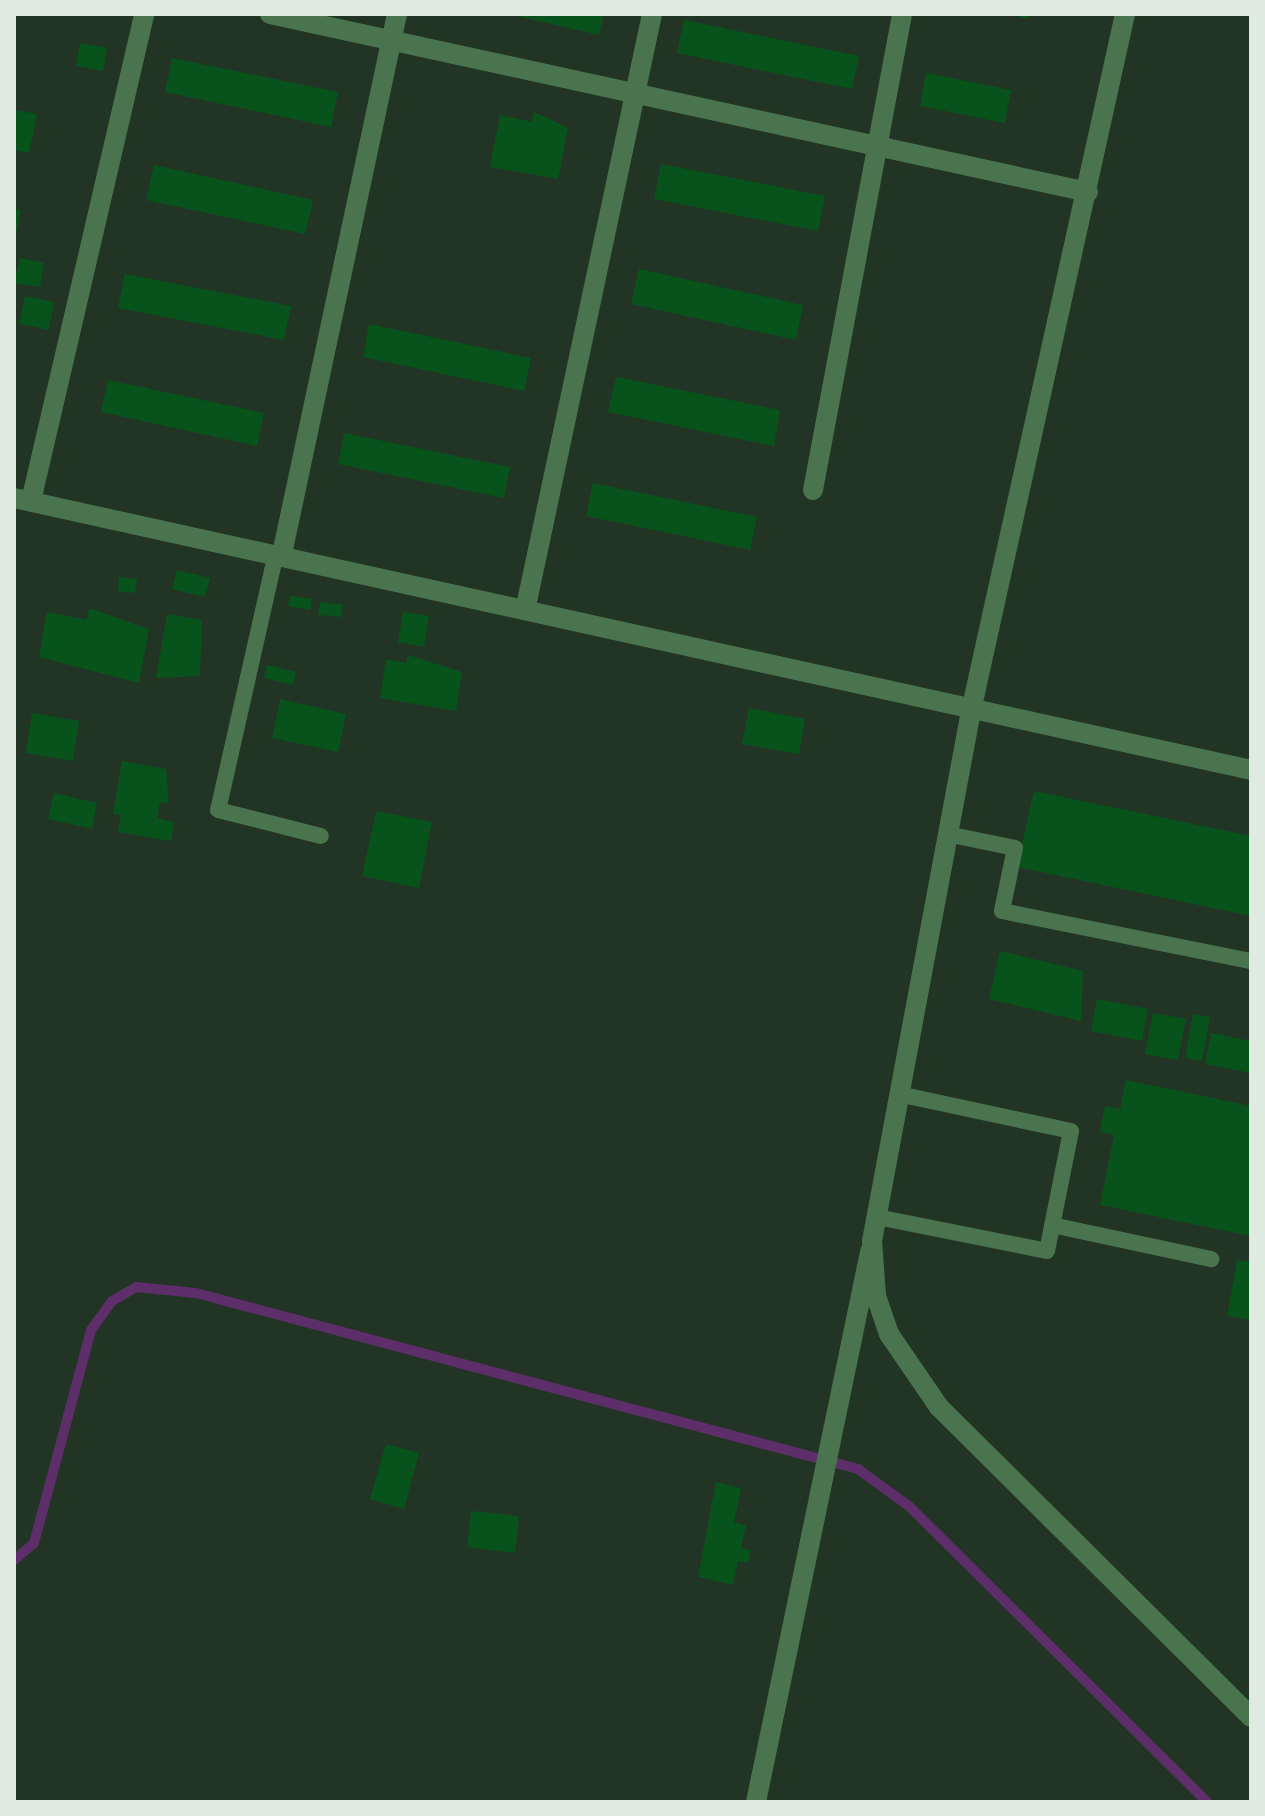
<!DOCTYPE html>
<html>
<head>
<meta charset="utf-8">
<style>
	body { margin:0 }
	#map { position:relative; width:1265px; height:1816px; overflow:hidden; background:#223524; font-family:"Public Sans",sans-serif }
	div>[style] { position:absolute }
	.stream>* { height:10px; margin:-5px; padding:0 5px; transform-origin:5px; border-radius:5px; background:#5d2e6a }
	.building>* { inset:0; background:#08531c }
	.service>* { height:16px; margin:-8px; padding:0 8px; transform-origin:8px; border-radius:8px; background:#49744d }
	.minor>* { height:20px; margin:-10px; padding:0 10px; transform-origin:10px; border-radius:10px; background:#49744d }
	.tertiary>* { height:20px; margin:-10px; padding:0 10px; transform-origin:10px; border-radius:10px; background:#49744d }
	span { translate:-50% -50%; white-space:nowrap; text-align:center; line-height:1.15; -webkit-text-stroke:7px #182b1a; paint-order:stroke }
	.frame { position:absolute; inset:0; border:16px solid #dfebe0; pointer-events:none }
</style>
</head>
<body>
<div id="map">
	<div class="stream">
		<div style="left:14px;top:1560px;width:26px;rotate:-40deg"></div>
		<div style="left:34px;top:1543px;width:220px;rotate:-75deg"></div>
		<div style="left:91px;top:1330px;width:36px;rotate:-54deg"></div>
		<div style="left:112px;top:1301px;width:28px;rotate:-30deg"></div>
		<div style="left:136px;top:1287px;width:60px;rotate:5.7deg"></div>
		<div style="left:196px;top:1293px;width:685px;rotate:14.89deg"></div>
		<div style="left:858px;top:1469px;width:64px;rotate:36.2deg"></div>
		<div style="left:910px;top:1507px;width:419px;rotate:44.8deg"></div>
	</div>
	<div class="building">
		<div style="clip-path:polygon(508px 14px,604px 14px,599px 35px)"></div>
		<div style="clip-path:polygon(1009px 14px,1029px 14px,1028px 19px)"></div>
		<div style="clip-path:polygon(684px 20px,859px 56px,852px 89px,677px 53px)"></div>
		<div style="clip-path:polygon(80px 43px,107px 48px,103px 71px,76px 66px)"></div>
		<div style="clip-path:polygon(172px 58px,338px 92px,331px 127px,165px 92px)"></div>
		<div style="clip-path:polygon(926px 73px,1011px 90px,1005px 123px,920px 106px)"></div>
		<div style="clip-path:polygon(14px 110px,37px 114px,29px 153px,14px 150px)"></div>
		<div style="clip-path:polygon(534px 112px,568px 128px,558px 179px,490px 167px,500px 115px,532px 122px)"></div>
		<div style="clip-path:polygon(661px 164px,825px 196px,818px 231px,654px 199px)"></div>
		<div style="clip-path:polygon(154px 165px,313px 200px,305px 234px,146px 200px)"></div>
		<div style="clip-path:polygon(14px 208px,21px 210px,17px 231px,14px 230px)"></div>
		<div style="clip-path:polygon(20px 258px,44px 263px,40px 287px,14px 283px)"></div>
		<div style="clip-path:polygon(639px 269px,803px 305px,796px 340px,631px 304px)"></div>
		<div style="clip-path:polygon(125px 274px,291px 306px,284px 340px,118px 308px)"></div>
		<div style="clip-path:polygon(25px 296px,54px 302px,49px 330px,19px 324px)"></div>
		<div style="clip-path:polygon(369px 324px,531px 358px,524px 391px,363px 357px)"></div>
		<div style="clip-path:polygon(616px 377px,780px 410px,774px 446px,608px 412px)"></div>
		<div style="clip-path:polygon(108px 380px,264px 413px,257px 446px,101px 412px)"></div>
		<div style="clip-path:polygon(344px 433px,510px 467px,504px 498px,338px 464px)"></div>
		<div style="clip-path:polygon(593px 483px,757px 517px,750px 550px,586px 516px)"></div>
		<div style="clip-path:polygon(177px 570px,210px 578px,205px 597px,172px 589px)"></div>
		<div style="clip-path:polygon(119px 577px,137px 579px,135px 593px,118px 591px)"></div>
		<div style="clip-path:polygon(290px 596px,312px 599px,310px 610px,288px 606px)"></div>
		<div style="clip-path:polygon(320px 602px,343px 605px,341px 617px,318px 615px)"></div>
		<div style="clip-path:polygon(89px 608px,149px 629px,139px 683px,39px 657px,47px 612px,87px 620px)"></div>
		<div style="clip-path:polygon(403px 612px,429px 616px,424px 647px,398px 642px)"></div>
		<div style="clip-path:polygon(167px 614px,202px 620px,200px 676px,156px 678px)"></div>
		<div style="clip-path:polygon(408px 655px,462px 672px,456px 711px,380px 698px,386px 659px,406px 663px)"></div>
		<div style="clip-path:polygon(267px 665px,296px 672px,293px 685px,264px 678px)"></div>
		<div style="clip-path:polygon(280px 699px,346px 714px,338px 752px,272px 738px)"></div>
		<div style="clip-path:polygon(749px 708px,805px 719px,799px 754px,742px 744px)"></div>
		<div style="clip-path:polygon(32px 713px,79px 721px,73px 761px,26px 753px)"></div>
		<div style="clip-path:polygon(122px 761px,166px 769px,169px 803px,160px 802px,157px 818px,174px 822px,171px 841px,118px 832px,121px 815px,113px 814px)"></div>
		<div style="clip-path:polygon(1034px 791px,1251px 836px,1251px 916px,1017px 867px)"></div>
		<div style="clip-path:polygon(54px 793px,97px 803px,92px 829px,48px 819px)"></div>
		<div style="clip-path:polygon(376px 811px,432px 822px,419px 888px,362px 876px)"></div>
		<div style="clip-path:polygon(1000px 951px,1083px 971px,1081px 1021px,989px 999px)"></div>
		<div style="clip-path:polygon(1097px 999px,1148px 1009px,1142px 1041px,1091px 1031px)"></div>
		<div style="clip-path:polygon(1153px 1013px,1186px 1019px,1178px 1060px,1145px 1054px)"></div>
		<div style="clip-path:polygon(1193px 1014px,1210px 1017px,1202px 1061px,1185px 1058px)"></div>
		<div style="clip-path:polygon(1211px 1033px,1251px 1041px,1251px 1073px,1205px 1064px)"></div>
		<div style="clip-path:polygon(1126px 1080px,1251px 1106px,1251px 1236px,1100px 1205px,1114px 1135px,1100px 1132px,1105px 1106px,1120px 1109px)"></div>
		<div style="clip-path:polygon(1237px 1260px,1251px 1262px,1251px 1320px,1227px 1316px)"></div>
		<div style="clip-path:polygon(386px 1444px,419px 1453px,404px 1509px,370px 1499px)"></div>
		<div style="clip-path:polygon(716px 1482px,741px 1488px,734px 1522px,746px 1525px,741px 1548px,751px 1550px,748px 1563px,738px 1561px,733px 1585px,698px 1577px)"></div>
		<div style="clip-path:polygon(471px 1511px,519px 1516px,515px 1553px,467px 1547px)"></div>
	</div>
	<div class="service">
		<div style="left:276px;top:553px;width:263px;rotate:102.7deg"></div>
		<div style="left:218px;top:810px;width:106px;rotate:14.2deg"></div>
		<div style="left:947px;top:834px;width:69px;rotate:11.6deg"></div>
		<div style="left:1015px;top:848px;width:64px;rotate:101.7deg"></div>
		<div style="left:1002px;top:911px;width:254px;rotate:11.4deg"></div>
		<div style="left:877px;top:1217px;width:173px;rotate:11.3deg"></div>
		<div style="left:1047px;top:1251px;width:122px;rotate:-78.7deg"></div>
		<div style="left:1071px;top:1131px;width:176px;rotate:-167.9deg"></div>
		<div style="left:1052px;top:1225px;width:163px;rotate:12.1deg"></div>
	</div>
	<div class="minor">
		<div style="left:270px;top:14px;width:837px;rotate:12.28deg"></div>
		<div style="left:813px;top:490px;width:484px;rotate:-79.4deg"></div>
		<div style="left:14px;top:498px;width:1267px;rotate:12.4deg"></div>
		<div style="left:31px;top:501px;width:500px;rotate:-76.9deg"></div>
		<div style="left:282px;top:554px;width:552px;rotate:-77.98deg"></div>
		<div style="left:526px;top:606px;width:605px;rotate:-77.98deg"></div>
		<div style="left:756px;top:1802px;width:562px;rotate:-78.29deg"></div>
	</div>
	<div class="tertiary">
		<div style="left:1125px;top:14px;width:714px;rotate:102.46deg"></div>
		<div style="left:971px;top:711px;width:539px;rotate:100.58deg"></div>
		<div style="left:872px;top:1241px;width:55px;rotate:85.8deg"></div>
		<div style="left:876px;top:1296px;width:40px;rotate:71.1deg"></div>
		<div style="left:889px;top:1334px;width:88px;rotate:55.6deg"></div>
		<div style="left:939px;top:1407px;width:440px;rotate:44.8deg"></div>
	</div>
	<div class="frame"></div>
</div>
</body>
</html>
